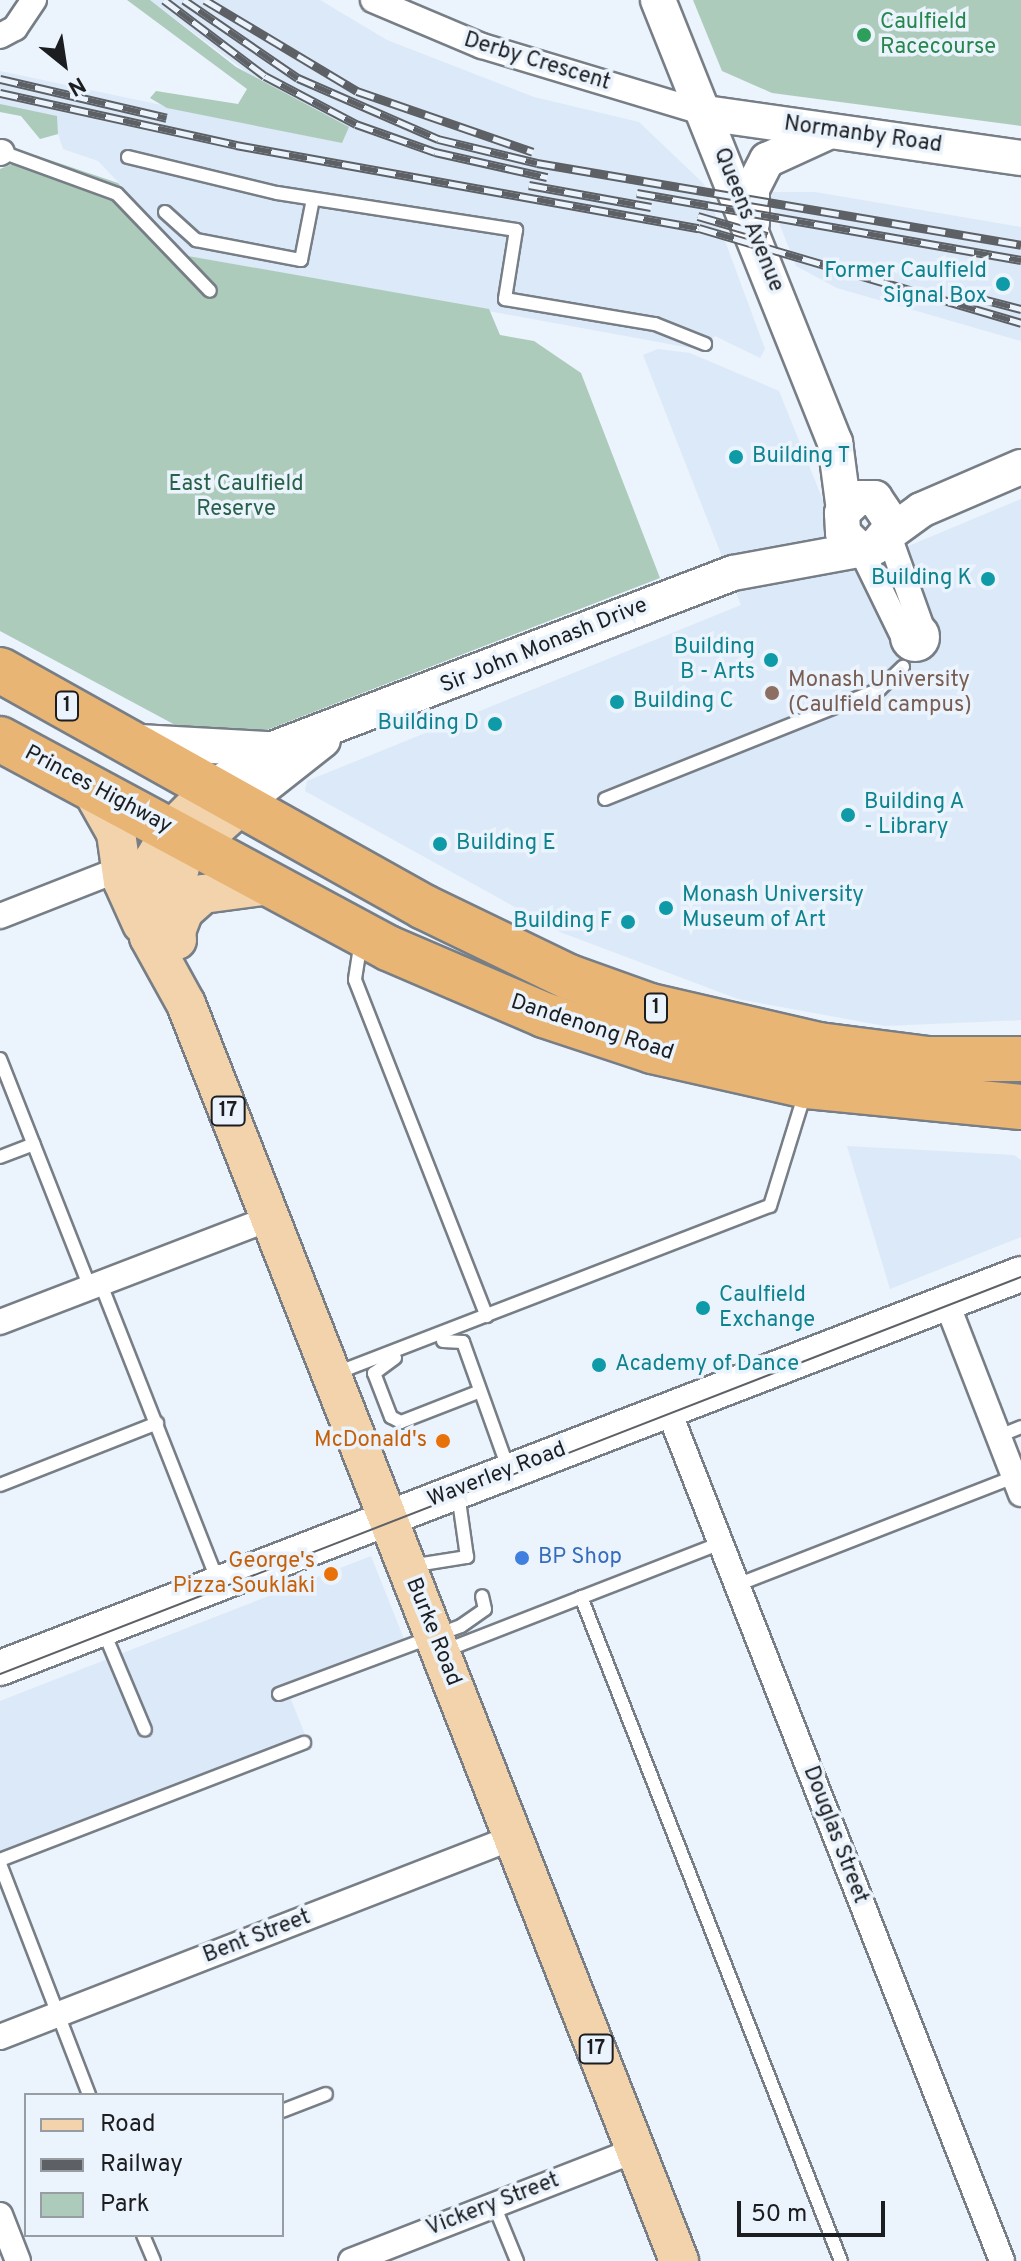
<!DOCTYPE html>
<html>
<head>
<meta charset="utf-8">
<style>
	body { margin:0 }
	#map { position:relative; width:1021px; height:2261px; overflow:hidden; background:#ebf3fc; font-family:Overpass,sans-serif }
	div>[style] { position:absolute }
	.built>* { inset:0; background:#dce9f8 }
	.green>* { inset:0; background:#adcbbb }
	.roads { filter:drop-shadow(2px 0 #777e86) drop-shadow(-2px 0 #777e86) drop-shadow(0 2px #777e86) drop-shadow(0 -2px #777e86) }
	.lane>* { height:12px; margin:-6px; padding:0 6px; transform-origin:6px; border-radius:6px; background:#fff }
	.street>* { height:24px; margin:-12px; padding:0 12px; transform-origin:12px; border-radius:12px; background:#fff }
	.street>.ring { margin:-12px; padding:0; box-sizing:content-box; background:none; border:24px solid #fff; border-radius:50% }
	.secondary>* { height:34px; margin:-17px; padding:0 17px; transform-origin:17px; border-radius:17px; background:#fff }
	.primary>* { height:38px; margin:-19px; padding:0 19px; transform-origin:19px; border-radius:19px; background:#f2d3ac }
	.highway>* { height:44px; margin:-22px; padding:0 22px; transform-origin:22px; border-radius:22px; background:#e9b574 }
	.tram>* { height:2px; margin:-1px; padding:0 1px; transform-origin:1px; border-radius:1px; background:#5d6166 }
	.rail>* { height:9px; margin-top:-4.5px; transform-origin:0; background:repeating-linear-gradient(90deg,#ebf3fc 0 18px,#5d6166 0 36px); box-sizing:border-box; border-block:2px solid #5d6166 }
	.dots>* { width:22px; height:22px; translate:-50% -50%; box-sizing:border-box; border:4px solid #ebf3fc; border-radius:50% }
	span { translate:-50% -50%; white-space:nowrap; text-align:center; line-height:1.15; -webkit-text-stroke:7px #ebf3fc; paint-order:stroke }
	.shield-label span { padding:2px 6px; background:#ebf3fc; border:2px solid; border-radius:6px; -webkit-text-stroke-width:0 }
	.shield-label { font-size:20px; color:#1b1d20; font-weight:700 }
	.leisure-label { font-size:22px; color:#27864d }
	.left { translate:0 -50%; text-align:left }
	.street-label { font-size:22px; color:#1b1d20 }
	.culture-label { font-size:22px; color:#0d838f }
	.right { translate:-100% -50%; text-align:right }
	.park-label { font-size:22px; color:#276147 }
	.education-label { font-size:22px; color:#785e54 }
	.food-label { font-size:22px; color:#c56008 }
	.shop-label { font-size:22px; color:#366cbe }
	.legend { position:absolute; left:24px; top:2093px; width:260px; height:144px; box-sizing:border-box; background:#ebf3fc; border:2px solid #989da4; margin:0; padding:10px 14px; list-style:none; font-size:24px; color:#1b1d20 }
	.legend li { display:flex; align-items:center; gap:16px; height:40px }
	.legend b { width:40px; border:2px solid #989da4 }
	.north { position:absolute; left:24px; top:24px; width:80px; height:80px; -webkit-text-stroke:6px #ebf3fc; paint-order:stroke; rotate:150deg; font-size:22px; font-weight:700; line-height:32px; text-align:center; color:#1b1d20 }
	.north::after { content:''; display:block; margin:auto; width:28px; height:36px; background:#1b1d20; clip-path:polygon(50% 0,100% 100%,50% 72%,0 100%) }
	.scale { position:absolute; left:737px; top:2201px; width:148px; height:36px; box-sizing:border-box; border:4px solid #1b1d20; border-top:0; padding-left:10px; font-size:24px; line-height:28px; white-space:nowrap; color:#1b1d20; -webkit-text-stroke:6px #ebf3fc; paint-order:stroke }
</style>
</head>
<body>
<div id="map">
	<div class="built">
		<div style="clip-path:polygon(150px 0,320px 0,387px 40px,534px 97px,639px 122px,704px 184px,765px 349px,760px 358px,715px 336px,702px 350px,188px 256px,98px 161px,63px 149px,58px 134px,40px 139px,21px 116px,0 112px,0 71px,342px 143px)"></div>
		<div style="clip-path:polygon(767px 192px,815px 192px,1021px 227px,1021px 341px,837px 288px,796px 266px)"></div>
		<div style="clip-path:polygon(658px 349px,690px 353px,779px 391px,851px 570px,1021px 499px,1021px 1020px,885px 1026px,738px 999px,560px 932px,305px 791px,307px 781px,741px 605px,643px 355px)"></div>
		<div style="clip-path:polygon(847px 1146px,1014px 1155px,1021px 1160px,1021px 1237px,890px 1289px)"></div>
		<div style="clip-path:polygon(371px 1556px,408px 1649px,290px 1697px,310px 1747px,0 1860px,0 1701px)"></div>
	</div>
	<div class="green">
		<div style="clip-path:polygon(127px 0,150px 0,236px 67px,349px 127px,342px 143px,167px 108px,150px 98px,156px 91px,238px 104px,247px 89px)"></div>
		<div style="clip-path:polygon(693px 0,1021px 0,1021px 126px,772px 93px,722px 71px)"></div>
		<div style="clip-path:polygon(0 104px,57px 116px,58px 134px,40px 139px,21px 116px,0 112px)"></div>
		<div style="clip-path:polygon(35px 155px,118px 183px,188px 256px,489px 309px,500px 335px,534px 341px,581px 373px,660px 578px,254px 735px,192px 734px,0 631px,0 169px)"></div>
	</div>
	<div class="roads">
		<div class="lane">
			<div style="left:2px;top:152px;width:122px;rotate:20.1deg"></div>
			<div style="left:117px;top:194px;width:134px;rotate:46.2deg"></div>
			<div style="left:128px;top:157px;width:153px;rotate:13.6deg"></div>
			<div style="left:277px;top:193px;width:242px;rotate:8.8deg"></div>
			<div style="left:516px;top:230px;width:70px;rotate:99.1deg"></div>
			<div style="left:505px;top:299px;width:152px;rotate:9.5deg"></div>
			<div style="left:655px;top:324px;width:54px;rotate:21.8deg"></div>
			<div style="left:165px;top:212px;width:42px;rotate:42.1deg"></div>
			<div style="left:196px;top:240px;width:107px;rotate:10.8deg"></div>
			<div style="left:301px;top:260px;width:62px;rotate:-78.9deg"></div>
			<div style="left:605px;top:799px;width:296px;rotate:-21.8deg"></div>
			<div style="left:880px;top:689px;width:32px;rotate:-44deg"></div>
			<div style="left:361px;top:941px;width:39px;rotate:99deg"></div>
			<div style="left:355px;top:980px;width:361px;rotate:68.6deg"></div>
			<div style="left:0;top:1059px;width:245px;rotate:68.5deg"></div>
			<div style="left:0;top:1157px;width:36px;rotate:-21deg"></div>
			<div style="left:100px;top:1282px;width:321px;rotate:68.5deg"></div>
			<div style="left:443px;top:1341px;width:20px;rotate:3deg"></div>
			<div style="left:463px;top:1342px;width:134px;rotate:70.3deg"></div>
			<div style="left:395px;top:1358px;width:26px;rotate:144deg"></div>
			<div style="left:374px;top:1373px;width:47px;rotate:68.9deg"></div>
			<div style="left:391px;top:1417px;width:11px;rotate:27deg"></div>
			<div style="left:401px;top:1422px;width:83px;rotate:-21.3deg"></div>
			<div style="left:334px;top:1374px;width:467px;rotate:-21.1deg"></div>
			<div style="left:770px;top:1206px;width:118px;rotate:-72.8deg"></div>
			<div style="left:999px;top:1436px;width:24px;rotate:-22deg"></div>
			<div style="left:0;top:1485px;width:169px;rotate:-21.5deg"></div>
			<div style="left:410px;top:1566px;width:58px;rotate:-9deg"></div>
			<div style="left:467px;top:1557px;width:64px;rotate:-98.1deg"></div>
			<div style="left:737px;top:1585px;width:297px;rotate:-21.3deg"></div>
			<div style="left:581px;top:1597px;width:713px;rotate:68.62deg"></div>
			<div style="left:103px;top:1630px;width:108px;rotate:67.2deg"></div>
			<div style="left:444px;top:1651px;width:297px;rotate:-21.3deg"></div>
			<div style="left:279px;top:1694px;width:194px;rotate:-20.5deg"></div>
			<div style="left:461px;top:1626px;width:29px;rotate:-35deg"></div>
			<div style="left:485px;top:1609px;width:13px;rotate:-103deg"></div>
			<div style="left:0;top:1860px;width:326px;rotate:-21.1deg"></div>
			<div style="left:0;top:1864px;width:248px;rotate:68.9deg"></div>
			<div style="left:282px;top:2111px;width:47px;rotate:-21.1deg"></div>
			<div style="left:494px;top:2205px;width:61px;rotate:67.7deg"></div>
			<div style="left:143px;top:2235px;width:28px;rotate:67deg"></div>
		</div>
		<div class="street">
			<div style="left:373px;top:0;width:118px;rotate:22.9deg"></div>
			<div style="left:482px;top:46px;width:233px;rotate:16.7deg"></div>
			<div style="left:0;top:36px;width:17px;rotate:-28deg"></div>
			<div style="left:15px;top:28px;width:34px;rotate:-56deg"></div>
			<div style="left:0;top:153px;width:2px;rotate:-27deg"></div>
			<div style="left:889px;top:536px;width:98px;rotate:70.3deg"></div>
			<div style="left:860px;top:548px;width:98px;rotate:64deg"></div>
			<div class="ring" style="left:903px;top:625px;width:0;height:0"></div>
			<div style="left:0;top:916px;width:129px;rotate:-21.4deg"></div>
			<div style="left:946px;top:1301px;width:207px;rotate:68.8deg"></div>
			<div style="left:0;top:1322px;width:290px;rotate:-21deg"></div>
			<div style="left:668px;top:1409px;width:915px;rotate:68.59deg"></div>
			<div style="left:0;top:2037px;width:552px;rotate:-21.26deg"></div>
			<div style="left:0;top:2215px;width:49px;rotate:68.6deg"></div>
			<div style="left:351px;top:2261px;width:306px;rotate:-21.3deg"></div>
		</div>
		<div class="secondary">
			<div style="left:658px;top:0;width:476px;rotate:68.2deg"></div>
			<div style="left:835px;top:442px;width:69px;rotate:82.5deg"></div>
			<div style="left:705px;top:113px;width:319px;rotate:8.1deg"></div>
			<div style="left:752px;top:223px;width:34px;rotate:-90deg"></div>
			<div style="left:752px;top:189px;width:33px;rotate:-63deg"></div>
			<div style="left:767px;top:160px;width:63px;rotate:-24.5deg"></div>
			<div style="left:891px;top:532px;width:37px;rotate:-36deg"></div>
			<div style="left:921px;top:510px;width:109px;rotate:-23.3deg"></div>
			<div style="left:139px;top:742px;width:127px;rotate:3.2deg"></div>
			<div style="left:214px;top:787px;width:62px;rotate:-34.5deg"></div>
			<div style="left:265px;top:752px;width:501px;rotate:-20.93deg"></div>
			<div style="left:733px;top:573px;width:144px;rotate:-10.4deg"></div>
			<div style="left:875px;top:547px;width:28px;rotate:-51deg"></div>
			<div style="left:893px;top:525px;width:32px;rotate:-124deg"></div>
			<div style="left:875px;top:498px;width:17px;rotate:180deg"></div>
			<div style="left:858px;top:498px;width:22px;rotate:137deg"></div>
			<div style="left:842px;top:513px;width:20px;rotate:87deg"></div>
			<div style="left:843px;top:533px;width:20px;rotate:45deg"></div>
			<div style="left:242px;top:804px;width:103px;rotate:-38.3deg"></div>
			<div style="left:0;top:1668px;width:1094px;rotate:-21.1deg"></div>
		</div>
		<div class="primary">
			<div style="left:90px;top:787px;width:53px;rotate:60.5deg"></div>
			<div style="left:116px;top:833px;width:49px;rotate:81.9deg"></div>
			<div style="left:123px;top:882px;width:46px;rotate:65.7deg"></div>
			<div style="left:214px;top:787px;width:59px;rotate:135deg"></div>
			<div style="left:172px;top:829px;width:39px;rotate:121deg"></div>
			<div style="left:152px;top:862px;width:75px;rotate:92.3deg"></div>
			<div style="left:149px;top:937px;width:77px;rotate:61.1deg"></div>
			<div style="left:186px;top:1004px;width:1350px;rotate:68.58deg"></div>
			<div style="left:175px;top:934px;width:25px;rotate:-69deg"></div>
			<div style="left:184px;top:911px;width:25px;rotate:-42deg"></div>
			<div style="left:203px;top:894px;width:68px;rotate:-7.7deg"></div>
			<div style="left:177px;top:940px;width:41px;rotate:-95.6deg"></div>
			<div style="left:173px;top:899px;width:42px;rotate:-77.6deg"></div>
			<div style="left:182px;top:858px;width:81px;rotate:-42deg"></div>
		</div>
		<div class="highway">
			<div style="left:0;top:670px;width:486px;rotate:29.2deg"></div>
			<div style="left:424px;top:907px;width:161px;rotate:25.8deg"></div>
			<div style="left:569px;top:977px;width:86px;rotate:19.7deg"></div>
			<div style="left:650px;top:1006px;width:173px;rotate:13deg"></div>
			<div style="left:819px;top:1045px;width:110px;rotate:7.3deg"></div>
			<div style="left:928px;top:1059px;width:93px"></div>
			<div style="left:0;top:739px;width:441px;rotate:28.3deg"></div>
			<div style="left:388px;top:948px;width:170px;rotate:23.2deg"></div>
			<div style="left:544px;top:1015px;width:114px;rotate:18.4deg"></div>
			<div style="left:652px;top:1051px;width:159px;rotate:12.7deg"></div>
			<div style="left:807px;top:1086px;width:215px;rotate:5.6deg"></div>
		</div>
	</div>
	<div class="tram">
		<div style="left:0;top:1674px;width:1095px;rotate:-21.25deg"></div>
	</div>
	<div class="rail">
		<div style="left:164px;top:0;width:126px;rotate:37deg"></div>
		<div style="left:265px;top:76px;width:103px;rotate:27.8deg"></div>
		<div style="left:356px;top:124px;width:84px;rotate:19.5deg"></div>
		<div style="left:435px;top:152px;width:115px;rotate:12.6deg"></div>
		<div style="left:184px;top:0;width:138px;rotate:34.4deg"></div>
		<div style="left:298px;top:78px;width:153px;rotate:23.5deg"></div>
		<div style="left:438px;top:139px;width:102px;rotate:13.6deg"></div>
		<div style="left:537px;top:163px;width:491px;rotate:9.6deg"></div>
		<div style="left:205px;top:0;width:177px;rotate:30.9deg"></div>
		<div style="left:357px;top:91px;width:186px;rotate:19.1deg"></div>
		<div style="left:0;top:79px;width:171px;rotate:13.1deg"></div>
		<div style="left:0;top:93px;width:242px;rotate:12.4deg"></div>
		<div style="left:236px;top:145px;width:470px;rotate:10.2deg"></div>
		<div style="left:699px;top:228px;width:336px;rotate:16.4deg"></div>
		<div style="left:529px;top:185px;width:124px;rotate:10.2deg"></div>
		<div style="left:637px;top:193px;width:390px;rotate:9.9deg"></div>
		<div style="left:698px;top:216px;width:72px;rotate:16.2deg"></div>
		<div style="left:975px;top:297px;width:48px;rotate:14.6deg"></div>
	</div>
	<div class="dots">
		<div style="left:864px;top:35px;background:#2e9e5b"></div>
		<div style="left:1003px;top:284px;background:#0f9aa8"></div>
		<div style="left:736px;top:457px;background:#0f9aa8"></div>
		<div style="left:988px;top:579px;background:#0f9aa8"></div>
		<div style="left:771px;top:660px;background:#0f9aa8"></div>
		<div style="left:772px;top:693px;background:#8d6e63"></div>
		<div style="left:617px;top:702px;background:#0f9aa8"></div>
		<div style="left:495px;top:724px;background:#0f9aa8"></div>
		<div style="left:848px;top:815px;background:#0f9aa8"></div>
		<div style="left:440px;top:844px;background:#0f9aa8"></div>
		<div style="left:666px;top:908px;background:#0f9aa8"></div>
		<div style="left:628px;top:922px;background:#0f9aa8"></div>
		<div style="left:703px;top:1308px;background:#0f9aa8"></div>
		<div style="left:599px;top:1365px;background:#0f9aa8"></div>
		<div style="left:443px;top:1441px;background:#e8710a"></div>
		<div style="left:522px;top:1558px;background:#3f7fe0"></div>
		<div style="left:331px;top:1574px;background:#e8710a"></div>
	</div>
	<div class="shield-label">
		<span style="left:67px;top:706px">1</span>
		<span style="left:656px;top:1008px">1</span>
		<span style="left:228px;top:1111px">17</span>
		<span style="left:596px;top:2049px">17</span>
	</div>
	<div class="leisure-label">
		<span class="left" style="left:880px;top:35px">Caulfield<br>Racecourse</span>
	</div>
	<div class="street-label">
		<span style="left:537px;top:62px;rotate:17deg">Derby Crescent</span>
		<span style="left:863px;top:135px;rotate:8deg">Normanby Road</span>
		<span style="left:748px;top:220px;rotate:68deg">Queens Avenue</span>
		<span style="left:544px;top:646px;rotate:-22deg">Sir John Monash Drive</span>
		<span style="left:98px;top:790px;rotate:28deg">Princes Highway</span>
		<span style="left:592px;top:1028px;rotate:18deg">Dandenong Road</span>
		<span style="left:497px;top:1475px;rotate:-21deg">Waverley Road</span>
		<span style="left:433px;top:1632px;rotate:68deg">Burke Road</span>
		<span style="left:835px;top:1835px;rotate:69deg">Douglas Street</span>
		<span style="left:257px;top:1937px;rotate:-21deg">Bent Street</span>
		<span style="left:493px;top:2205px;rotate:-21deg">Vickery Street</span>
	</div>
	<div class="culture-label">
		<span class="right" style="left:987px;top:284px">Former Caulfield<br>Signal Box</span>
		<span class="left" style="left:752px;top:457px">Building T</span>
		<span class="right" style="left:972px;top:579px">Building K</span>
		<span class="right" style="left:755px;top:660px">Building<br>B - Arts</span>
		<span class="left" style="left:633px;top:702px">Building C</span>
		<span class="right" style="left:479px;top:724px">Building D</span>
		<span class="left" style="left:864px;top:815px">Building A<br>- Library</span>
		<span class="left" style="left:456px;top:844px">Building E</span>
		<span class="left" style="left:682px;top:908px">Monash University<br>Museum of Art</span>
		<span class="right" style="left:612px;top:922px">Building F</span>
		<span class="left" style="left:719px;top:1308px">Caulfield<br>Exchange</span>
		<span class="left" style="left:615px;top:1365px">Academy of Dance</span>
	</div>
	<div class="park-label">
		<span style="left:236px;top:497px">East Caulfield<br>Reserve</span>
	</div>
	<div class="education-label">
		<span class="left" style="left:788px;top:693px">Monash University<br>(Caulfield campus)</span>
	</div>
	<div class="food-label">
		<span class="right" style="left:427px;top:1441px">McDonald's</span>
		<span class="right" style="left:315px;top:1574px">George's<br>Pizza Souklaki</span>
	</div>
	<div class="shop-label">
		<span class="left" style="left:538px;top:1558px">BP Shop</span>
	</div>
	<ul class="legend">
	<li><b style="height:10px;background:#f2d3ac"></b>Road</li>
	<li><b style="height:10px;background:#5d6166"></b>Railway</li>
	<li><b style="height:22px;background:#adcbbb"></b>Park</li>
	</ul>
	<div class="north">N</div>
	<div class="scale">50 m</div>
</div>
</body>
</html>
